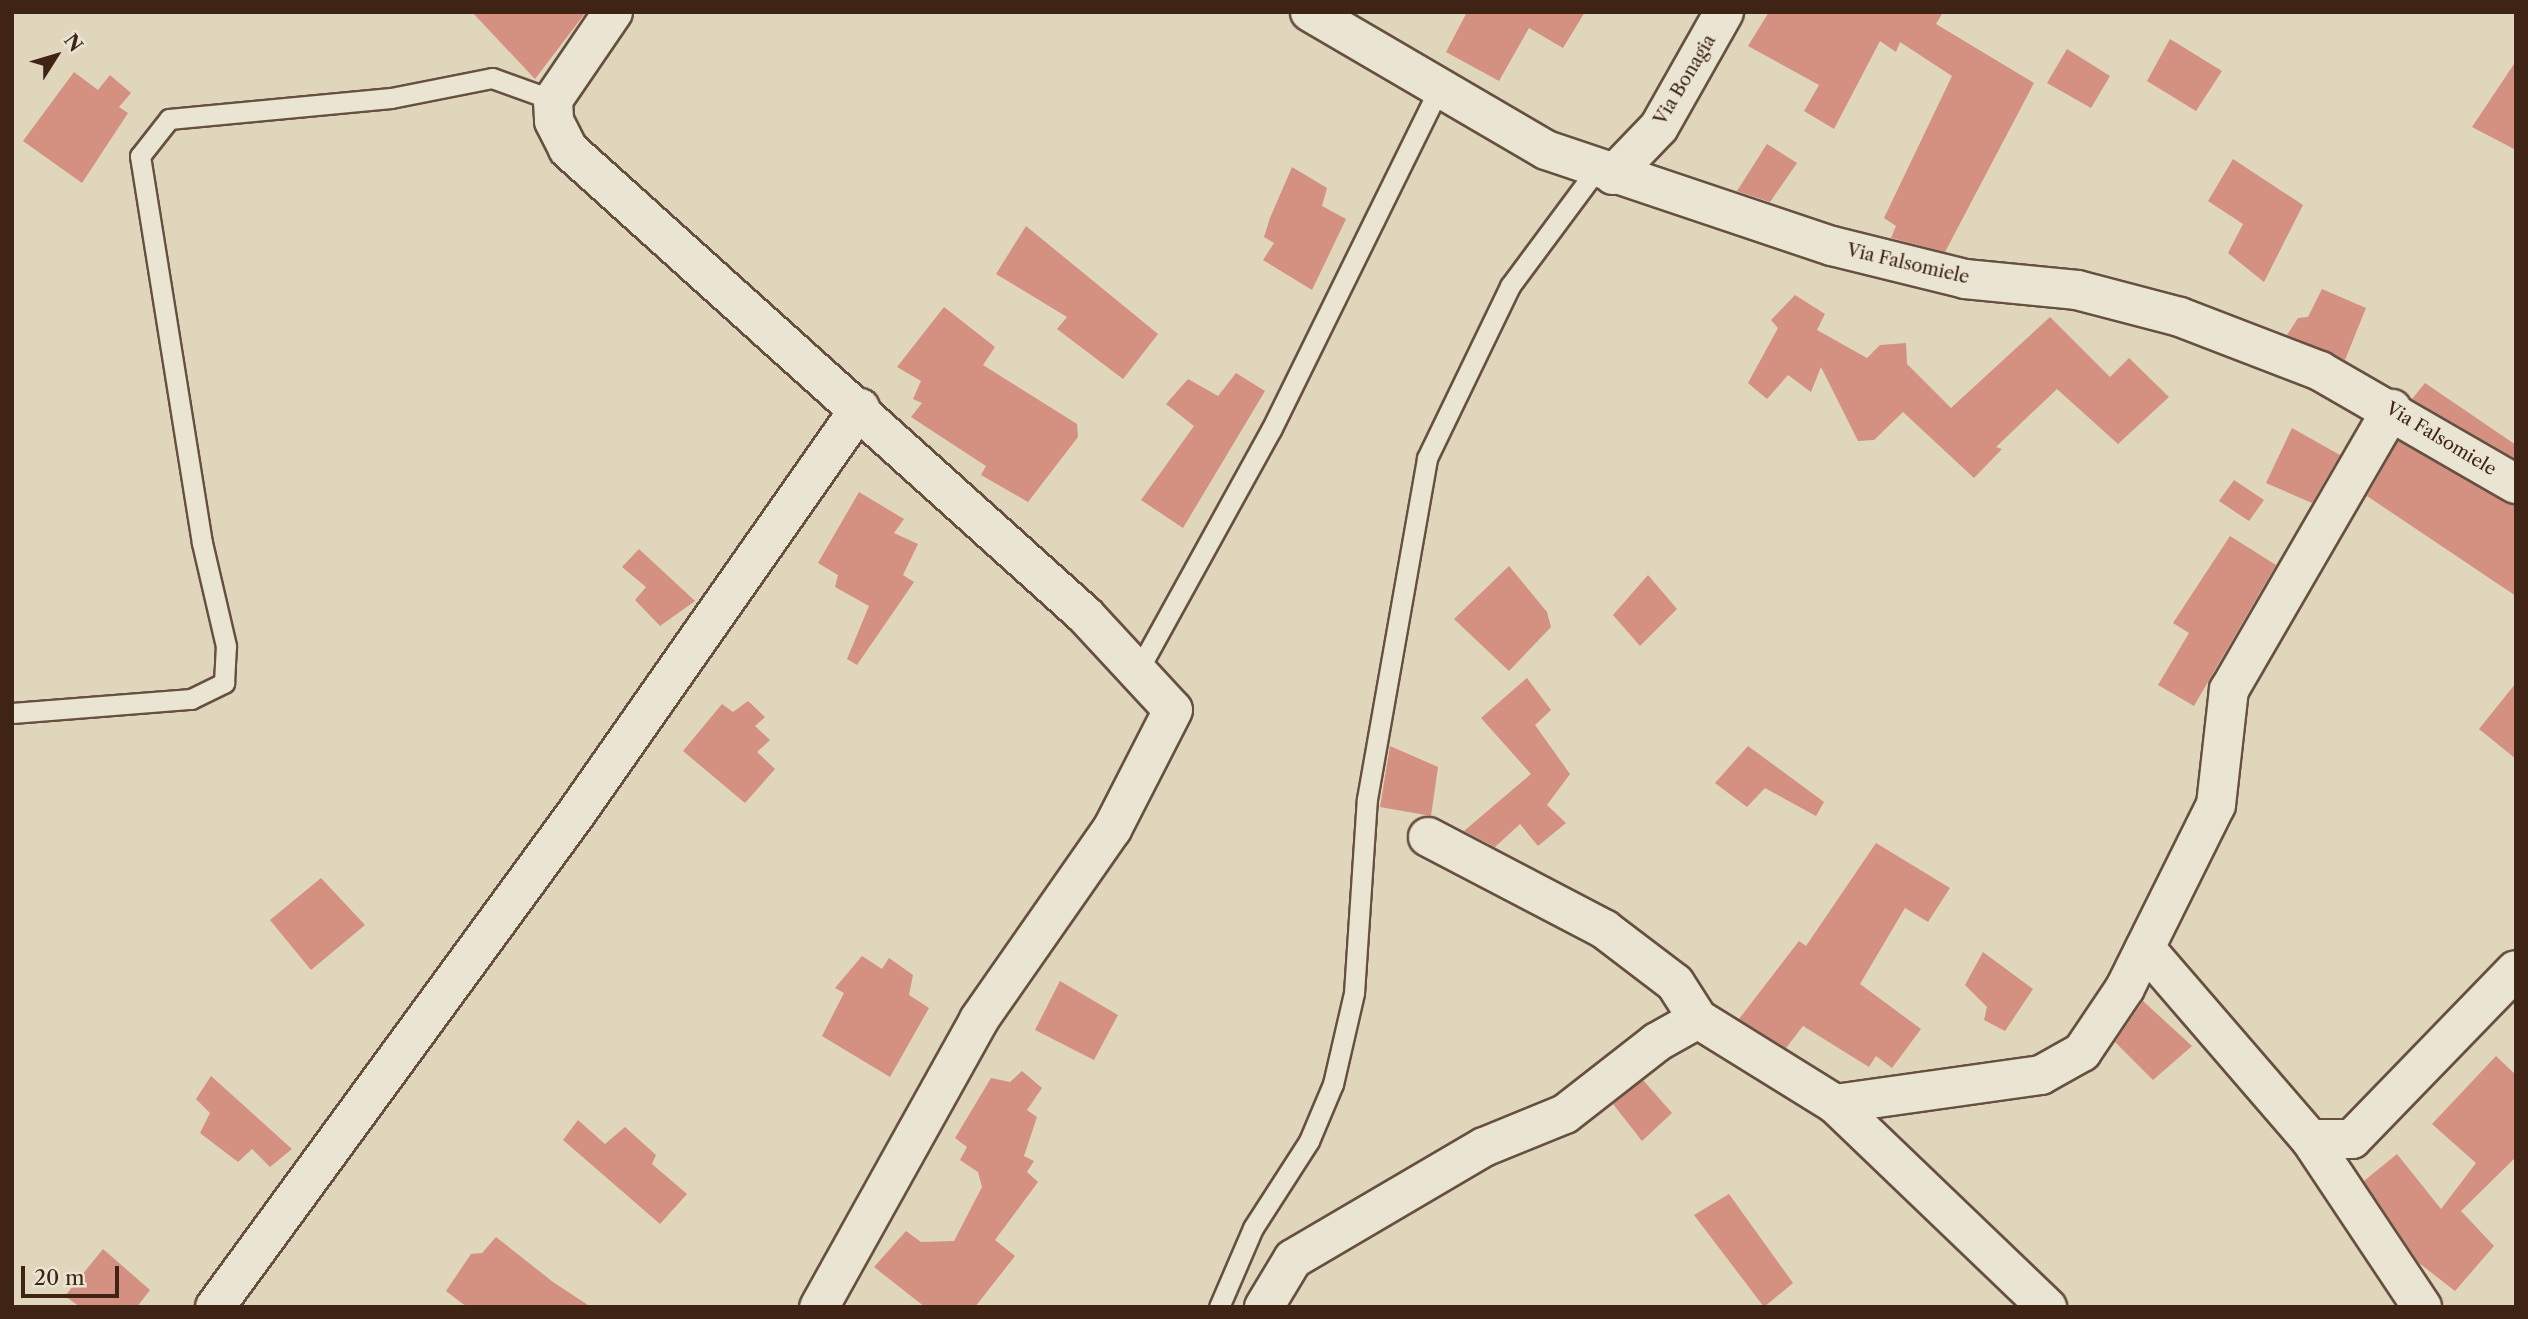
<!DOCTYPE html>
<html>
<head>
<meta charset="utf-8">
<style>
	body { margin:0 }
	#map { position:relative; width:2528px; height:1319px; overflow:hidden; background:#dfd6bc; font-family:"Libre Caslon Text",serif }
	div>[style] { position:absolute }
	.building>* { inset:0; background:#d49081 }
	.roads { filter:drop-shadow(2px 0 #675040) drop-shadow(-2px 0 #675040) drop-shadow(0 2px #675040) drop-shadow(0 -2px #675040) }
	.service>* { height:19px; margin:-9.5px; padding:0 9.5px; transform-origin:9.5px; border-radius:9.5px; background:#eae4d3 }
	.minor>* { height:38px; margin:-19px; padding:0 19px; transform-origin:19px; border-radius:19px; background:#eae4d3 }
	span { translate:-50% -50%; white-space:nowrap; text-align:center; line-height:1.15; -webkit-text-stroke:6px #eae4d3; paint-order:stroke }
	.street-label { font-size:18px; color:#3f2416 }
	.frame { position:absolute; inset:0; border:14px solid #3f2416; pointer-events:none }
	.north { position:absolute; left:21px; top:21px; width:70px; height:70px; -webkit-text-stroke:5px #eae4d3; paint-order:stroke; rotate:53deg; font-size:19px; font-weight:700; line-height:28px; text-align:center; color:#3f2416 }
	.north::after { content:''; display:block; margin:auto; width:24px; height:32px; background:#3f2416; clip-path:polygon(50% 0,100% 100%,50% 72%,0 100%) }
	.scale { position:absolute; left:21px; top:1266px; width:98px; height:32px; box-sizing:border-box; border:4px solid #3f2416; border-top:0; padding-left:9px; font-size:21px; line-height:24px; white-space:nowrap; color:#3f2416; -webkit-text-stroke:5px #eae4d3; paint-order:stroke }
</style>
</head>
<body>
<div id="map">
	<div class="building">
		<div style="clip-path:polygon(472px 12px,586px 12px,535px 79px)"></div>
		<div style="clip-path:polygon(1467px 12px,1585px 12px,1563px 48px,1529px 28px,1499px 81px,1446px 52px)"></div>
		<div style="clip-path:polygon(1769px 12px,1943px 12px,1936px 24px,2034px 83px,1945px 252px,1891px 238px,1896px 226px,1884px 218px,1952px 76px,1900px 42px,1896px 52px,1880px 41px,1834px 129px,1804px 111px,1819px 85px,1748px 46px)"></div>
		<div style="clip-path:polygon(2170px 39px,2222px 71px,2196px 111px,2147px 81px)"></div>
		<div style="clip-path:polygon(2067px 49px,2110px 76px,2091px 108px,2047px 83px)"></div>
		<div style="clip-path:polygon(2516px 61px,2516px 150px,2472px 127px)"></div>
		<div style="clip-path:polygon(74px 72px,98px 90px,110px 75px,131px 93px,119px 107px,128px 113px,82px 183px,23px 141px)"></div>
		<div style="clip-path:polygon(1767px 144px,1797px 163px,1770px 202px,1737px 191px)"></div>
		<div style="clip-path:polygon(2233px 159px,2303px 205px,2264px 282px,2228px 253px,2243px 224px,2208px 201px)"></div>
		<div style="clip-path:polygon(1292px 167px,1327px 188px,1322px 206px,1346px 219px,1312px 290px,1263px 260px,1274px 243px,1264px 237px,1270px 218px)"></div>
		<div style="clip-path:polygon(1026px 226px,1158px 334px,1123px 379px,1057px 329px,1067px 317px,996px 274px)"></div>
		<div style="clip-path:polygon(2322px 289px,2366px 308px,2345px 360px,2287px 335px,2298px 318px,2308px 317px)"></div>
		<div style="clip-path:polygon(1795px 295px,1825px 314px,1817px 330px,1867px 358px,1880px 345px,1906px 343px,1907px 364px,1951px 408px,2050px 317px,2110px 377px,2129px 358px,2169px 397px,2118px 444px,2057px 389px,1996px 447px,2002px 449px,1974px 478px,1903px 412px,1874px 440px,1858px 441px,1821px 367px,1811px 392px,1788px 375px,1767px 399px,1748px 383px,1778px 328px,1771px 320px)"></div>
		<div style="clip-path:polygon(944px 307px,995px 347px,983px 365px,1077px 424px,1078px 437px,1028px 502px,981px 475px,986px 466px,911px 417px,922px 403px,913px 399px,921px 381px,897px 367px)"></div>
		<div style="clip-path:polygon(1236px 373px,1265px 391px,1183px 528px,1141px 500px,1194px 426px,1166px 404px,1188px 379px,1218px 396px)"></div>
		<div style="clip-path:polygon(2425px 383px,2516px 445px,2516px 459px,2412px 399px)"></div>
		<div style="clip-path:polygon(2292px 428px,2340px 455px,2312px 503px,2266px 483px)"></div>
		<div style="clip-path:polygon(2398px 441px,2516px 506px,2516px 596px,2367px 496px)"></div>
		<div style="clip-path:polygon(2234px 480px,2264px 500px,2249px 521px,2219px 501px)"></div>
		<div style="clip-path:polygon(859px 492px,904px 519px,894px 533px,918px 544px,903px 575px,914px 582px,857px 665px,847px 659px,869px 606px,835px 587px,838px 575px,818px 563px)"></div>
		<div style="clip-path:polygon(2230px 536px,2276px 565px,2194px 706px,2158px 685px,2189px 633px,2173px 623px)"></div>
		<div style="clip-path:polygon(639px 549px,695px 601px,660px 626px,635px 600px,646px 587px,622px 567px)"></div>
		<div style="clip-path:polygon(1509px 566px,1547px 612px,1551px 627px,1509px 671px,1454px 619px)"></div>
		<div style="clip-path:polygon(1648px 575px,1677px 609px,1640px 646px,1613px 615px)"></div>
		<div style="clip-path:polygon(1527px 678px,1551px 710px,1535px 725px,1570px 774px,1547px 805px,1566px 823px,1538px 846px,1520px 824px,1495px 847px,1464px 831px,1531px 774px,1481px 718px)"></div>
		<div style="clip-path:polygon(2516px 683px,2516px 759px,2479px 729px)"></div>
		<div style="clip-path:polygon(748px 701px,765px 717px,755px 726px,770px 740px,757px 752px,775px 769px,745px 803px,683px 751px,722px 704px,733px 712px)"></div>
		<div style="clip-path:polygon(1390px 746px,1438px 767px,1431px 816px,1380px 807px)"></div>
		<div style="clip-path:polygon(1748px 746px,1824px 802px,1816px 816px,1765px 788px,1747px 807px,1715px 783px)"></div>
		<div style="clip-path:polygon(1876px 843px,1950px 888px,1928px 922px,1905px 908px,1860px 984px,1921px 1029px,1892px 1068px,1876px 1056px,1869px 1067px,1803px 1026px,1786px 1048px,1739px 1019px,1799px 941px,1806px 946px)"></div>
		<div style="clip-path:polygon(321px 878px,365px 925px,311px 970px,270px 920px)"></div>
		<div style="clip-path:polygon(1983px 952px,2033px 989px,2005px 1031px,1984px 1020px,1987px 1007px,1965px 985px)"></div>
		<div style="clip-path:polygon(862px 956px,882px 969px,889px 958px,913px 975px,909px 995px,929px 1008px,890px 1077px,822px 1036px,844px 993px,835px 988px)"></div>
		<div style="clip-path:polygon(1060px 981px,1118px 1015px,1094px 1060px,1035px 1030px)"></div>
		<div style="clip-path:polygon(2143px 1001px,2192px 1046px,2153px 1080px,2115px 1042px)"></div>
		<div style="clip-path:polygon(2496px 1056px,2516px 1075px,2516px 1157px,2461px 1211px,2494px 1246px,2455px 1291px,2419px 1263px,2364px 1181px,2397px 1154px,2441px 1209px,2476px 1163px,2432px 1124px)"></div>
		<div style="clip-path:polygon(1022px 1071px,1042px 1088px,1027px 1110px,1037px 1117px,1024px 1156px,1034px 1161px,1027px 1172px,1038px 1182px,995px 1240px,1015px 1256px,975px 1307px,925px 1307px,874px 1267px,906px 1231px,921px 1242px,954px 1241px,982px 1187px,978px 1172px,960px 1160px,967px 1147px,955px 1138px,991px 1078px,1010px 1082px)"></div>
		<div style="clip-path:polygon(211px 1076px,292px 1149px,270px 1167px,252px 1149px,238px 1162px,200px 1133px,210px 1113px,196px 1099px)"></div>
		<div style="clip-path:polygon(1643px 1080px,1672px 1113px,1642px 1141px,1613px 1104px)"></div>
		<div style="clip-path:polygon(578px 1120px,605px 1144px,625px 1127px,656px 1155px,652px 1164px,687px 1194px,660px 1224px,563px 1140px)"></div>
		<div style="clip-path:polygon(1729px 1194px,1793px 1283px,1764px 1307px,1694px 1215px)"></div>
		<div style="clip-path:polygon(496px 1237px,553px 1282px,591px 1307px,467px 1307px,446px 1291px,471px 1254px,482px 1253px)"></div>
		<div style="clip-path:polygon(103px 1249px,150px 1290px,137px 1307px,80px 1307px,65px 1296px)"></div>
	</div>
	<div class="roads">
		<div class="service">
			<div style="left:1140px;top:667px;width:271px;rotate:-61.1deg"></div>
			<div style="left:1271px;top:430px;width:382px;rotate:-63.8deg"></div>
			<div style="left:12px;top:713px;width:180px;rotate:-4.5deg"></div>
			<div style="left:191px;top:699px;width:37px;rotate:-26deg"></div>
			<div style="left:224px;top:683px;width:37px;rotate:-87deg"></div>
			<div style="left:226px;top:646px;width:106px;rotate:-103.1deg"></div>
			<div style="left:202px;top:543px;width:392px;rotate:-99.1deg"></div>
			<div style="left:140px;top:156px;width:47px;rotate:-51.9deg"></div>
			<div style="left:169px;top:119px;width:223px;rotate:-5.4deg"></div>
			<div style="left:391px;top:98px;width:103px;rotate:-11.2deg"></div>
			<div style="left:492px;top:78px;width:65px;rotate:19.8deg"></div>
			<div style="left:1219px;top:1307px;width:86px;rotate:-66.7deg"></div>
			<div style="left:1253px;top:1228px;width:103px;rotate:-57.2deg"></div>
			<div style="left:1309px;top:1141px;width:62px;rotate:-67.2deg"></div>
			<div style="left:1333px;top:1084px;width:93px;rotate:-77deg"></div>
			<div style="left:1354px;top:993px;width:194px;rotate:-86.2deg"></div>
			<div style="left:1367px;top:799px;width:346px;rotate:-80deg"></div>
			<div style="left:1427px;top:458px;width:191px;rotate:-64.2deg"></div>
			<div style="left:1510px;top:286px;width:146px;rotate:-53.4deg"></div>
		</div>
		<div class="minor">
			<div style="left:613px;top:12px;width:107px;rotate:124.3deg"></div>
			<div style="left:553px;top:100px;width:21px;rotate:87deg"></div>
			<div style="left:554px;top:121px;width:31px;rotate:63deg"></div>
			<div style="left:568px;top:149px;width:696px;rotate:42.03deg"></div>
			<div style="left:1085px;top:615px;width:129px;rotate:47.2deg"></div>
			<div style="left:1173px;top:710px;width:134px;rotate:117.1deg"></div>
			<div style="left:1112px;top:829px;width:233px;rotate:124.9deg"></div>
			<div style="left:979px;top:1020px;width:329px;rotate:119.1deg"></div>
			<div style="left:1310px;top:12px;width:273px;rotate:30.3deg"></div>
			<div style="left:1546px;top:150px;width:302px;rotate:18.6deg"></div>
			<div style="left:1832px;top:246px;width:137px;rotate:13.9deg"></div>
			<div style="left:1965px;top:279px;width:113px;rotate:5.6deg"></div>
			<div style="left:2077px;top:290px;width:106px;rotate:14.7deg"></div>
			<div style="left:2180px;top:317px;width:150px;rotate:21.1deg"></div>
			<div style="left:2320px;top:371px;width:226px;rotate:30deg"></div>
			<div style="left:1613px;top:175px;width:66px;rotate:-46.2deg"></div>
			<div style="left:1659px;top:127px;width:132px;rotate:-60.5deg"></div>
			<div style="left:1428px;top:837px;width:199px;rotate:27.6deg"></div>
			<div style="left:1604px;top:929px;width:89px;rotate:37.3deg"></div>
			<div style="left:1675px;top:983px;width:43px;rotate:57.4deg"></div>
			<div style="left:2145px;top:948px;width:252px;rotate:49.2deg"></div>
			<div style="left:2310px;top:1139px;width:42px"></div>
			<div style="left:2352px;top:1139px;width:235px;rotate:-45.9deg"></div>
			<div style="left:1835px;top:1104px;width:294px;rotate:43.8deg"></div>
			<div style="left:2310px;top:1139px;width:202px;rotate:56.3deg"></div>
			<div style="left:215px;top:1307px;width:610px;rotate:-53.81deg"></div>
			<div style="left:575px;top:815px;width:497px;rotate:-55deg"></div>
			<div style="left:1264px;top:1307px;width:56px;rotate:-58.9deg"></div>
			<div style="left:1293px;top:1259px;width:221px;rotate:-30.4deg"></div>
			<div style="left:1484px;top:1147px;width:87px;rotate:-22.2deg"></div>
			<div style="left:1565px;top:1114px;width:117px;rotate:-38deg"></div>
			<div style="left:1657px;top:1042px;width:47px;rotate:-29.3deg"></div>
			<div style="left:1698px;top:1019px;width:161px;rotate:31.8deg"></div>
			<div style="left:1835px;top:1104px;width:208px;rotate:-8deg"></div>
			<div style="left:2041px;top:1075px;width:47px;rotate:-29.3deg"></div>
			<div style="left:2082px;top:1052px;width:77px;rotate:-56.1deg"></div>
			<div style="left:2125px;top:988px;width:204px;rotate:-63.6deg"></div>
			<div style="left:2216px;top:805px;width:116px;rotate:-83.6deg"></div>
			<div style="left:2229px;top:690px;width:325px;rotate:-59.9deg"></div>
		</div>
	</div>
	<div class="street-label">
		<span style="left:1685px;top:80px;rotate:-59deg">Via Bonagia</span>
		<span style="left:1908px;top:264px;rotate:13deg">Via Falsomiele</span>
		<span style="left:2441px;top:439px;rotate:31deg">Via Falsomiele</span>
	</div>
	<div class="frame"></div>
	<div class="north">N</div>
	<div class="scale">20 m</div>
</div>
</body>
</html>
